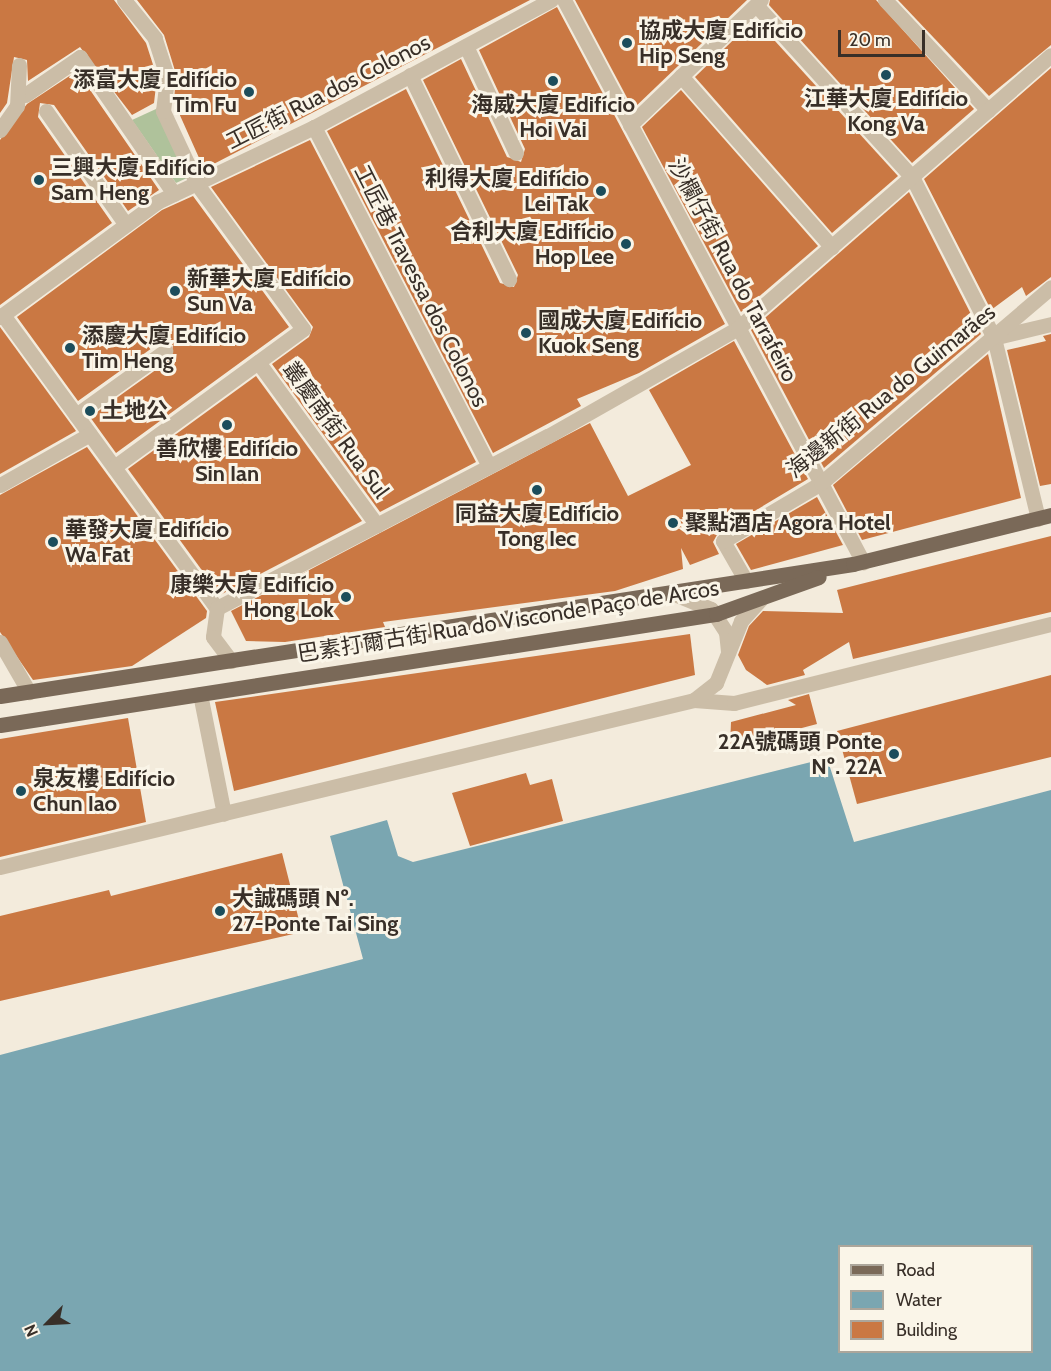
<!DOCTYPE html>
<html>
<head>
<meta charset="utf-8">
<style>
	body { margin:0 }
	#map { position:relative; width:1051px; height:1371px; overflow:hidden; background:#f3ebdc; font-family:Cabin,"Noto Sans SC",sans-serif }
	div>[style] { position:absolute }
	.green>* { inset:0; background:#afc29b }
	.water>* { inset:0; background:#7aa6b1 }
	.building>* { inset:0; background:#ca7843 }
	.minor>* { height:15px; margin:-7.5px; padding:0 7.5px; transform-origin:7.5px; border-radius:7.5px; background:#cbbda7 }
	.major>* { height:15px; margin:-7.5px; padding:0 7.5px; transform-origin:7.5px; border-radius:7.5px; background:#7a6958 }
	.dots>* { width:16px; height:16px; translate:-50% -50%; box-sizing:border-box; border:3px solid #faf5e8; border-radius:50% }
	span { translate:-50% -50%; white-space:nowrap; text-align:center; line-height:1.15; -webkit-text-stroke:6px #faf5e8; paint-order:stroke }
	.poi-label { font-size:22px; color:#382f28; font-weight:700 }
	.left { translate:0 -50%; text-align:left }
	.right { translate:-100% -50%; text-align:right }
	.street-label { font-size:22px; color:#382f28 }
	.legend { position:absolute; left:838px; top:1245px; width:195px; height:108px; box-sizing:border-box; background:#faf5e8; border:2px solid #aca69b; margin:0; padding:8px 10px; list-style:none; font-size:18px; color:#382f28 }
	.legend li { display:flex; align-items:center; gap:12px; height:30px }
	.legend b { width:30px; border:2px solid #aca69b }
	.north { position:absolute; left:18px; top:1293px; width:60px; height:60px; -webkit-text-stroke:4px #faf5e8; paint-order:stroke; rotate:246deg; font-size:16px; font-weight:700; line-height:24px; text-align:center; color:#382f28 }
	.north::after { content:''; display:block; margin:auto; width:21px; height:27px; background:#382f28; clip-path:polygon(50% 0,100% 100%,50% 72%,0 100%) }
	.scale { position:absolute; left:838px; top:30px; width:87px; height:27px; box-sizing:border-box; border:3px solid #382f28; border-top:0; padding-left:8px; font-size:18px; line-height:21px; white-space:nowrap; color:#382f28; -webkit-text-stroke:4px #faf5e8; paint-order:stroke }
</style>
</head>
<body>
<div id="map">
	<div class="green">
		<div style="clip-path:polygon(156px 109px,187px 178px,176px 183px,132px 120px)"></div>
	</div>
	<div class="water">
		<div style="clip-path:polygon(evenodd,827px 758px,854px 842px,1051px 790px,1051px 1371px,0 1371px,0 1055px,363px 959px,330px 836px,387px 820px,398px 856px,413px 862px,827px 758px,840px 1246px,1032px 1246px,1032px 1352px,840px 1352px,840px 1246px)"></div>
	</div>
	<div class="building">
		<div style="clip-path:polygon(0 0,114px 0,146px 43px,157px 77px,154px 103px,132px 115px,80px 47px,28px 81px,27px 60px,14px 57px,7px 103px,0 113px)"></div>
		<div style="clip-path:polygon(137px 0,530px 0,204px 169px,174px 102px,176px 74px,164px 35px)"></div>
		<div style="clip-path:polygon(575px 0,747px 0,633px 109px)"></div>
		<div style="clip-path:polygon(770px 0,876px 0,974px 109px,912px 163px,769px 5px)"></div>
		<div style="clip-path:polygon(898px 0,1051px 0,1051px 45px,989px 96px)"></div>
		<div style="clip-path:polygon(557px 7px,725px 324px,639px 373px,577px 399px,581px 406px,493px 453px,327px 131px,406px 89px,500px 283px,514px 287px,518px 275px,423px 80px,461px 59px,507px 157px,521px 162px,525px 149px,479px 50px)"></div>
		<div style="clip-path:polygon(755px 19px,898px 176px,832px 233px,695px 77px)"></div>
		<div style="clip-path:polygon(1051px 68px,1051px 277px,1026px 296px,1022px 287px,991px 310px,924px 179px)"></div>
		<div style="clip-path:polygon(77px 71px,159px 190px,128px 211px,54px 105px,40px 103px,38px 117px,112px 223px,0 305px,0 140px,27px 104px)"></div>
		<div style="clip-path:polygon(681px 90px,818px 246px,741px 312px,642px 127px)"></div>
		<div style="clip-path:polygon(310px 140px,476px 462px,380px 512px,272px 364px,309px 337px,313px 327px,211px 187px)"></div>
		<div style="clip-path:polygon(909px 192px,981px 334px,824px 468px,751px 330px)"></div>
		<div style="clip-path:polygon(193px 196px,289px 327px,116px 453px,90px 417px,171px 359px,173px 345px,159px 343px,78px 401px,17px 317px,162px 210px)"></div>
		<div style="clip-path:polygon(0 327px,76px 431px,0 474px)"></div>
		<div style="clip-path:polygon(1051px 334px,1051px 484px,1040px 486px,1007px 350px,1046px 341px,1043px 336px)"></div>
		<div style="clip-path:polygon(734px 341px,808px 479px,718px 533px,713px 542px,719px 554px,690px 565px,681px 548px,683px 569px,615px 591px,383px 622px,385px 627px,285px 642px,246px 641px,231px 611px,590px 423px,628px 496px,691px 465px,649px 390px)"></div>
		<div style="clip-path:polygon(988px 354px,1021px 498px,862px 540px,833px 485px)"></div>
		<div style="clip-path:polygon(256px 376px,362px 521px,220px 595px,128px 469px)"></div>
		<div style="clip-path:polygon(87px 447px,207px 611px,206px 618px,132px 666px,33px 680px,0 632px,0 495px)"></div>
		<div style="clip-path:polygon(817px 497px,843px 545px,751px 570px,736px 544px)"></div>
		<div style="clip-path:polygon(1051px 536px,1051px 612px,853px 659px,849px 642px,803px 670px,805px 675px,767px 685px,746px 670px,738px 655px,749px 626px,763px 611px,843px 613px,837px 590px)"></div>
		<div style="clip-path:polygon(690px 634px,695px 675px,234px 791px,215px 702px)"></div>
		<div style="clip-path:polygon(1051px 675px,1051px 757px,857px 804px,837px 731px)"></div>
		<div style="clip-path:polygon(809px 694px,817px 724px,730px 747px,731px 722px,796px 705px,788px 700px)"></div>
		<div style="clip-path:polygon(128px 718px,146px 822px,0 857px,0 739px)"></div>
		<div style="clip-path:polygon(526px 773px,530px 785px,552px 779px,563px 821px,470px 846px,452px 793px)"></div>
		<div style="clip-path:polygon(282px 853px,302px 932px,0 1001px,0 916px,109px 890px,111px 896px)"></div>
	</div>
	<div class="minor">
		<div style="left:564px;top:0;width:637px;rotate:61.99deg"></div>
		<div style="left:885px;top:0;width:151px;rotate:46.9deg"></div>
		<div style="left:756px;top:5px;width:232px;rotate:47.8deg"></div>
		<div style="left:912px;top:177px;width:181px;rotate:63deg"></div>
		<div style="left:994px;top:338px;width:186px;rotate:76.3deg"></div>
		<div style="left:466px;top:46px;width:118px;rotate:65deg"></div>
		<div style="left:410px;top:75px;width:227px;rotate:64.1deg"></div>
		<div style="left:681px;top:76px;width:228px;rotate:48.6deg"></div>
		<div style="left:25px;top:95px;width:67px;rotate:-34.6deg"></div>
		<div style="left:80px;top:57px;width:166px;rotate:55.5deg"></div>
		<div style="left:46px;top:111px;width:139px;rotate:54.9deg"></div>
		<div style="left:630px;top:125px;width:181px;rotate:-43.7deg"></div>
		<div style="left:314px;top:127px;width:382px;rotate:62.7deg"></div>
		<div style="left:0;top:130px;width:29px;rotate:-55deg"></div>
		<div style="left:17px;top:106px;width:41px;rotate:-87.2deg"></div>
		<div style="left:3px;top:315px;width:363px;rotate:53.9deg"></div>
		<div style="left:0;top:317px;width:195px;rotate:-36.2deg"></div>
		<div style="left:157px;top:202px;width:174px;rotate:-25.5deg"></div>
		<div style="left:314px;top:127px;width:269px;rotate:-28.2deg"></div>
		<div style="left:997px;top:337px;width:56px;rotate:-13.5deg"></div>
		<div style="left:258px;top:362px;width:202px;rotate:53.9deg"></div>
		<div style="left:76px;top:415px;width:110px;rotate:-35.7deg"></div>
		<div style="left:114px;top:467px;width:234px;rotate:-36.1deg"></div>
		<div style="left:303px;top:329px;width:180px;rotate:-126.2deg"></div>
		<div style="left:197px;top:184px;width:81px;rotate:-115deg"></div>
		<div style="left:163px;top:111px;width:35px;rotate:-83deg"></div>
		<div style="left:167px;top:76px;width:40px;rotate:-108deg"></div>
		<div style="left:155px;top:38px;width:49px;rotate:-129.2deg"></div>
		<div style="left:0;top:485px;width:103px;rotate:-29.5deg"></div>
		<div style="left:746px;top:581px;width:46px;rotate:-119.9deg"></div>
		<div style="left:723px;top:541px;width:114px;rotate:-30.6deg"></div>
		<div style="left:821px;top:483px;width:302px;rotate:-40.4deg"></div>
		<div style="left:672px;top:593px;width:42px;rotate:22.3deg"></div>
		<div style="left:711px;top:609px;width:27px;rotate:57deg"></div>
		<div style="left:726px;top:632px;width:19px;rotate:84deg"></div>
		<div style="left:217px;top:608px;width:373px;rotate:-27.5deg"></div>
		<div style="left:548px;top:436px;width:219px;rotate:-29.6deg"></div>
		<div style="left:738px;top:328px;width:415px;rotate:-41.1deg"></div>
		<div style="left:217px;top:608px;width:29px;rotate:98deg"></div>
		<div style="left:213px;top:637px;width:30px;rotate:53deg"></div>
		<div style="left:0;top:642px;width:58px;rotate:59.9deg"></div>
		<div style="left:200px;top:694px;width:122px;rotate:78.7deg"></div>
		<div style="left:694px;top:700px;width:40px;rotate:4.3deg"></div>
		<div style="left:734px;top:703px;width:327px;rotate:-14deg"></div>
		<div style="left:0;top:867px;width:714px;rotate:-13.53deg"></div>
		<div style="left:694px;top:700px;width:28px;rotate:-38deg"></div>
		<div style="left:716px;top:683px;width:67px;rotate:-68deg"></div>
		<div style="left:741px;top:621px;width:30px;rotate:-48deg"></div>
	</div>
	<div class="major">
		<div style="left:0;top:696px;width:863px;rotate:-8.8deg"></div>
		<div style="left:853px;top:564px;width:204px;rotate:-13.9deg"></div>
		<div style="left:0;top:725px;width:725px;rotate:-8.81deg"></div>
		<div style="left:716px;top:614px;width:109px;rotate:-19.8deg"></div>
	</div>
	<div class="dots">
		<div style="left:627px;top:43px;background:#1c4d5b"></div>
		<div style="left:886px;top:75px;background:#1c4d5b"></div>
		<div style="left:553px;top:81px;background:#1c4d5b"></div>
		<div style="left:249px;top:92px;background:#1c4d5b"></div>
		<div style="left:39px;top:180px;background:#1c4d5b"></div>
		<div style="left:601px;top:191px;background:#1c4d5b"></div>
		<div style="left:626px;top:244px;background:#1c4d5b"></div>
		<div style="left:175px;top:291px;background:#1c4d5b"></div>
		<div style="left:526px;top:333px;background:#1c4d5b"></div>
		<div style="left:70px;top:348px;background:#1c4d5b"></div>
		<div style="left:90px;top:411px;background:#1c4d5b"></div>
		<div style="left:227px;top:425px;background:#1c4d5b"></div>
		<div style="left:537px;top:490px;background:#1c4d5b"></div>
		<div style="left:673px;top:523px;background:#1c4d5b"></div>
		<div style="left:53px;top:542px;background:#1c4d5b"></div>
		<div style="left:346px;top:597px;background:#1c4d5b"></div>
		<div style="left:894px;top:754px;background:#1c4d5b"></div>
		<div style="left:21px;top:791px;background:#1c4d5b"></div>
		<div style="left:220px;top:911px;background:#1c4d5b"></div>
	</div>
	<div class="poi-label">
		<span class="left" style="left:639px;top:43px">協成大廈 Edifício<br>Hip Seng</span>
		<span class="right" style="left:237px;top:92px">添富大廈 Edifício<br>Tim Fu</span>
		<span style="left:886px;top:111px">江華大廈 Edifício<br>Kong Va</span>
		<span style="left:553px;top:117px">海威大廈 Edifício<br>Hoi Vai</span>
		<span class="left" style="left:51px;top:180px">三興大廈 Edifício<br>Sam Heng</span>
		<span class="right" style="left:589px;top:191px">利得大廈 Edifício<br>Lei Tak</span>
		<span class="right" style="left:614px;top:244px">合利大廈 Edifício<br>Hop Lee</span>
		<span class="left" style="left:187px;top:291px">新華大廈 Edifício<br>Sun Va</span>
		<span class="left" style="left:538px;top:333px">國成大廈 Edifício<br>Kuok Seng</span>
		<span class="left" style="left:82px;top:348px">添慶大廈 Edifício<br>Tim Heng</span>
		<span class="left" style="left:102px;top:411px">土地公</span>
		<span style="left:227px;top:461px">善欣樓 Edifício<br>Sin Ian</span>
		<span style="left:537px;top:526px">同益大廈 Edifício<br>Tong Iec</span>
		<span class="left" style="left:685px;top:523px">聚點酒店 Agora Hotel</span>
		<span class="left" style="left:65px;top:542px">華發大廈 Edifício<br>Wa Fat</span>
		<span class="right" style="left:334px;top:597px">康樂大廈 Edifício<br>Hong Lok</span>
		<span class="right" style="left:882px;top:754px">22A號碼頭 Ponte<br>Nº. 22A</span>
		<span class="left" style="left:33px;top:791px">泉友樓 Edifício<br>Chun Iao</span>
		<span class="left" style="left:232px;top:911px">大誠碼頭 Nº.<br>27-Ponte Tai Sing</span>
	</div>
	<div class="street-label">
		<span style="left:328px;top:92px;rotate:-27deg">工匠街 Rua dos Colonos</span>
		<span style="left:733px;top:270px;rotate:62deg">沙欄仔街 Rua do Tarrafeiro</span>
		<span style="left:421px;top:286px;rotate:63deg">工匠巷 Travessa dos Colonos</span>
		<span style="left:891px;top:391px;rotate:-39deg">海邊新街 Rua do Guimarães</span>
		<span style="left:336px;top:430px;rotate:54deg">叢慶南街 Rua Sul</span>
		<span style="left:508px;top:621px;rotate:-9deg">巴素打爾古街 Rua do Visconde Paço de Arcos</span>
	</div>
	<ul class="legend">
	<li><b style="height:8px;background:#7a6958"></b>Road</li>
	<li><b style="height:16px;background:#7aa6b1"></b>Water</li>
	<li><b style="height:16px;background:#ca7843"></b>Building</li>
	</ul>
	<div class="north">N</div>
	<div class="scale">20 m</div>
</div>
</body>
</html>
